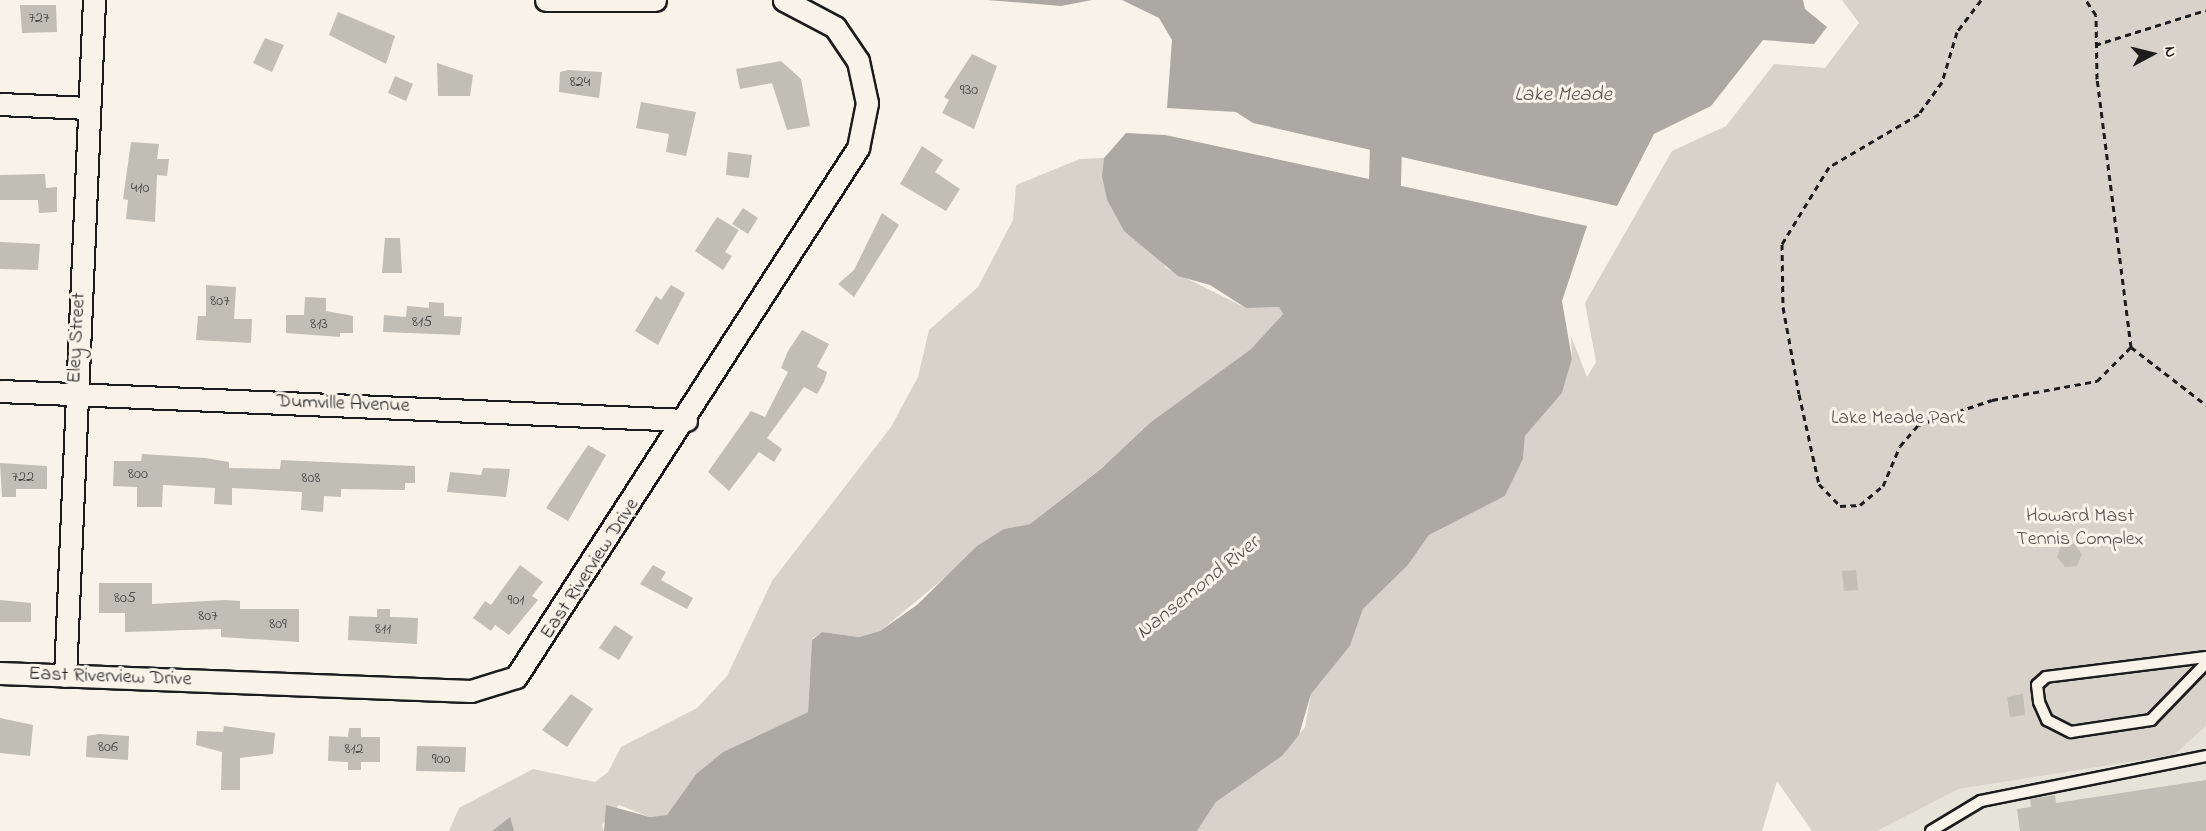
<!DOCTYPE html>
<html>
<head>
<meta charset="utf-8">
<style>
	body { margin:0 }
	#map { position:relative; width:2206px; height:831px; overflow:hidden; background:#f7f3e8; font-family:"Indie Flower",sans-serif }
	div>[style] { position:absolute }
	.built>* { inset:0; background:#e6e3d9 }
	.green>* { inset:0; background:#d7d3cb }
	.water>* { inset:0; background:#aca9a2 }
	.river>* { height:32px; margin:-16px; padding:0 16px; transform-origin:16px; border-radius:16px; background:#aca9a2 }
	.building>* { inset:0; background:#c0beb5 }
	.path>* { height:3px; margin-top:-1.5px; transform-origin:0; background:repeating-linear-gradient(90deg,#1c1c1c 0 6px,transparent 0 10.5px) }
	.roads { filter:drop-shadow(2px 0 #1c1c1c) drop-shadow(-2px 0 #1c1c1c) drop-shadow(0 2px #1c1c1c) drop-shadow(0 -2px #1c1c1c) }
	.service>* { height:10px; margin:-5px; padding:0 5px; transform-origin:5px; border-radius:5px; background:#f7f3e8 }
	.minor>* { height:21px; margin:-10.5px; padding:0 10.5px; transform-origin:10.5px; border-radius:10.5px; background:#f7f3e8 }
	span { translate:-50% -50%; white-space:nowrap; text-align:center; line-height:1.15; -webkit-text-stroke:6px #f7f3e8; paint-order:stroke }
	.number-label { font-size:16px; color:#454442 }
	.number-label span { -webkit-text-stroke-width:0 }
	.street-label { font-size:20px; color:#1c1c1c }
	.park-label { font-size:20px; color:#545351 }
	.water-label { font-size:21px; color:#565452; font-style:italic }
	.north { position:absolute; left:2122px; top:24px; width:60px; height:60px; -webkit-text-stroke:4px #f7f3e8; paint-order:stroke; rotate:83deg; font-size:16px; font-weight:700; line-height:24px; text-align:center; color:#1c1c1c }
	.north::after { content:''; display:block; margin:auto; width:21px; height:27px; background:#1c1c1c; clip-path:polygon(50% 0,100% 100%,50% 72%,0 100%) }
</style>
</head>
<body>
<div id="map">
	<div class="built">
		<div style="clip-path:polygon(2206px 726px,2206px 831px,1877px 831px,1959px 789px,2174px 755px)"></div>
	</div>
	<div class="green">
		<div style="clip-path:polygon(1842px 0,2206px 0,2206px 726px,2174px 755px,1959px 789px,1877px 831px,1812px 831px,1777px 781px,1762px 831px,1197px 831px,1216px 802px,1282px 756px,1305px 727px,1311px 694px,1350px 646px,1363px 609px,1408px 565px,1429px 535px,1505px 496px,1523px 459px,1525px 436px,1562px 393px,1572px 359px,1571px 336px,1587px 377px,1596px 362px,1585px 303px,1672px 151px,1726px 126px,1774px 64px,1825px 68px,1859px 23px)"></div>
		<div style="clip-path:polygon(1104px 158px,1107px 200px,1124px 231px,1153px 250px,1166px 268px,1246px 308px,1279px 307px,1283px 314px,1251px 349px,1151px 422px,1127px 448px,1030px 524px,1004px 529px,880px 631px,859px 637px,822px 632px,812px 639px,808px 712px,723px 752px,696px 774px,667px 815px,650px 817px,619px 805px,602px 825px,604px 831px,514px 831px,509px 818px,492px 831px,449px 831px,459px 808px,533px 769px,595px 782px,608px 772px,621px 747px,697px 708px,727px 676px,772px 581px,891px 427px,918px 377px,929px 330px,978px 287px,1013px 220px,1016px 185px,1080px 159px)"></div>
	</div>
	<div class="water">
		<div style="clip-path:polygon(987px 0,1092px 0,1061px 6px)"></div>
		<div style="clip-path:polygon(1122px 0,1803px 0,1805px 9px,1827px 27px,1814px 44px,1763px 40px,1711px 106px,1654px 134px,1617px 206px,1253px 123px,1236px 112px,1167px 108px,1172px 40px,1159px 18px)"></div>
		<div style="clip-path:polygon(1126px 133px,1165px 135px,1587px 226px,1562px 301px,1572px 359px,1562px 393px,1525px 436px,1523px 459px,1505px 496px,1429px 535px,1408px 565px,1363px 609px,1350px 646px,1311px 694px,1299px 735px,1282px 756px,1216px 802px,1197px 831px,604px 831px,606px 805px,650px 817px,667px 815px,696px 774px,723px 752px,808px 712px,812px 640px,822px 632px,859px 637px,880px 631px,917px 605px,977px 546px,1004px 529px,1030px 524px,1102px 468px,1151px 422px,1251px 349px,1283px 314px,1279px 307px,1246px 308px,1210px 285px,1178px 276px,1124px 231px,1107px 200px,1102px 176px,1104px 158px)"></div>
		<div style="clip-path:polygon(510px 817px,514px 831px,492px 831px)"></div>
	</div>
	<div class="river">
		<div style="left:1377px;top:225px;width:44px;rotate:-79.5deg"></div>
		<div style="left:1385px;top:182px;width:72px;rotate:-88.4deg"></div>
	</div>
	<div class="building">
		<div style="clip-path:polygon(20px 5px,56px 5px,57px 32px,22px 33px)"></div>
		<div style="clip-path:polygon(338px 12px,395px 36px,386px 64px,329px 35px)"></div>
		<div style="clip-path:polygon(265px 38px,284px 45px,272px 72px,253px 63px)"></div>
		<div style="clip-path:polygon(972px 54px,997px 66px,974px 129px,942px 113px,949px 100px,944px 97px)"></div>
		<div style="clip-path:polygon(781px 61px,801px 79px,810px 126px,787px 130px,772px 83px,740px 89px,736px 69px)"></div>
		<div style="clip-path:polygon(437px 63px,473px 75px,470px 96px,438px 96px)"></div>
		<div style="clip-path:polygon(568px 70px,602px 72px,599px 98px,559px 92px,560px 72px)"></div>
		<div style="clip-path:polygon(395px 76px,413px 84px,406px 101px,388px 93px)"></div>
		<div style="clip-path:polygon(641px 102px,696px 112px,686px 156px,666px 152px,669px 134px,636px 128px)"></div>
		<div style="clip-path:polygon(131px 142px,159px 144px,157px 159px,169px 159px,167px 176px,157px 175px,155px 222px,126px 219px,128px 200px,123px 199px)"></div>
		<div style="clip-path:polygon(922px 146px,943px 160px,935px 172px,960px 189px,946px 211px,900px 184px)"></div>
		<div style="clip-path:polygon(728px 152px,752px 155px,749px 178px,726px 175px)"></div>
		<div style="clip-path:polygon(45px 174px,46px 188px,57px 187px,57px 212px,39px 213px,38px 200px,0 200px,0 175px)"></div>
		<div style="clip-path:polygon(743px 208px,758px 218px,748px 234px,732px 224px)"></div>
		<div style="clip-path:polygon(882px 213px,899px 225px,854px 297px,838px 284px,854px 270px)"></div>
		<div style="clip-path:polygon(717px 217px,739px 230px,725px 252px,732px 256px,723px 270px,695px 251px)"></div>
		<div style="clip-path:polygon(385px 238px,400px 238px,402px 273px,382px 273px)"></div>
		<div style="clip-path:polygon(0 242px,40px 244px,38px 270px,0 269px)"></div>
		<div style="clip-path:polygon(206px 285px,236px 287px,234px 319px,252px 319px,251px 343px,196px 340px,198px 316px,206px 316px)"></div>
		<div style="clip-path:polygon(671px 285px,685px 293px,658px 345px,635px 331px,656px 296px,661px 300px)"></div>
		<div style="clip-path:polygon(305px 297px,326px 298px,326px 311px,353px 316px,353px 333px,340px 333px,340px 337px,286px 333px,286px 315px,304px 315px)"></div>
		<div style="clip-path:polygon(429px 302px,444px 303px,444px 316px,462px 317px,460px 335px,383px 332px,384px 315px,406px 317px,407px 306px,429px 308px)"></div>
		<div style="clip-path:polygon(802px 330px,829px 344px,817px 367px,827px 372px,824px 382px,817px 394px,804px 387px,767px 438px,782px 449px,774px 462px,759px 452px,729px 491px,708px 472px,751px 411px,765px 417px,788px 372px,781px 368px,788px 351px)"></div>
		<div style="clip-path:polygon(588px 445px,606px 455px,568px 521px,546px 508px)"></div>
		<div style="clip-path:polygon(142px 454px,205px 458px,229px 462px,229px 468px,280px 469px,281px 460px,415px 466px,415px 483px,405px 483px,405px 490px,341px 489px,341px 497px,324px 496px,323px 512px,301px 510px,302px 492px,232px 488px,232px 505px,214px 504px,215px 488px,163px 485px,162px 507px,137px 507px,137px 487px,113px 486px,114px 461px,141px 461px)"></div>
		<div style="clip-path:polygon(0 463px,47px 466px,47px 489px,16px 489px,16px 497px,2px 497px)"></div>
		<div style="clip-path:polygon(483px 468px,510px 469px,506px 497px,447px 492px,450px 472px,481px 475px)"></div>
		<div style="clip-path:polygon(2074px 544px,2082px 554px,2077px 566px,2065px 567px,2057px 557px,2061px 546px)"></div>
		<div style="clip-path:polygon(520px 565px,543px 582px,532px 596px,538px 600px,509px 635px,495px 625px,491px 631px,473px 618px,485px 601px,491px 605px)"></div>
		<div style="clip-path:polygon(653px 565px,666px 572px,661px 580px,693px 598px,687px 609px,640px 584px)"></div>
		<div style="clip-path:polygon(1856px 570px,1858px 590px,1844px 591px,1842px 571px)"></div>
		<div style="clip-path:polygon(99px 583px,152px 583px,152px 604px,225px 600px,240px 601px,240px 609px,299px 609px,299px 642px,221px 637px,221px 629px,125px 632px,125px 613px,99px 613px)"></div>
		<div style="clip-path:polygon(0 600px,31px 603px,31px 622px,0 622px)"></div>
		<div style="clip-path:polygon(377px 609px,390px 609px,390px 617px,418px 618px,417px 644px,348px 640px,349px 616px,377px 617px)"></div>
		<div style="clip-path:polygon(615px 625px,633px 637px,619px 660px,599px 648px)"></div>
		<div style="clip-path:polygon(571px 694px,593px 709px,567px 747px,542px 730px)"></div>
		<div style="clip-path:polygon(2023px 694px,2025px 715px,2010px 717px,2007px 697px)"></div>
		<div style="clip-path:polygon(0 718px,33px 725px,30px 756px,0 753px)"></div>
		<div style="clip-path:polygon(224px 726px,275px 733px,273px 754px,240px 758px,240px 790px,221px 790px,222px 752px,196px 745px,197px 731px,223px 732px)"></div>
		<div style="clip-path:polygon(349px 728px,361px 728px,361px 737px,380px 737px,380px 762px,361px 762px,361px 770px,348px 770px,348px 762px,328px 761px,329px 736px,348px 737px)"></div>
		<div style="clip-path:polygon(99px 734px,129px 736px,128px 760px,86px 757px,87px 736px)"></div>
		<div style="clip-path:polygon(417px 746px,466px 747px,465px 772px,416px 771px)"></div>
		<div style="clip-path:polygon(2206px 780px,2206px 831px,2020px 831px,2017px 809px,2031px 807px,2030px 799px,2055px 795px,2056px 803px)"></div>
	</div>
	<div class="path">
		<div style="left:1981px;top:0;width:40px;rotate:127deg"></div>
		<div style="left:1957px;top:32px;width:52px;rotate:106.7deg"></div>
		<div style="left:1942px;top:82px;width:39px;rotate:126deg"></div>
		<div style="left:1919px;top:114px;width:104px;rotate:149.5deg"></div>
		<div style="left:1829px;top:167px;width:90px;rotate:121.4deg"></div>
		<div style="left:1782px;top:244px;width:63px;rotate:89.1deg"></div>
		<div style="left:1783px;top:307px;width:88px;rotate:79.6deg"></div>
		<div style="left:1799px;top:394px;width:92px;rotate:77.5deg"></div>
		<div style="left:1819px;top:484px;width:30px;rotate:46deg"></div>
		<div style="left:1840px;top:506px;width:20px;rotate:-3deg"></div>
		<div style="left:1860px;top:505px;width:30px;rotate:-40deg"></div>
		<div style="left:1883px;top:486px;width:43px;rotate:-67deg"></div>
		<div style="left:1900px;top:446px;width:28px;rotate:-49deg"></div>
		<div style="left:1918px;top:425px;width:78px;rotate:-18.7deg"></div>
		<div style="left:1992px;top:400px;width:107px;rotate:-10.3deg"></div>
		<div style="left:2097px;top:381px;width:48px;rotate:-45deg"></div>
		<div style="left:2131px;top:347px;width:270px;rotate:-97.2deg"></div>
		<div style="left:2097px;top:79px;width:64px;rotate:-90.9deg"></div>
		<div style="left:2096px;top:15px;width:18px;rotate:-124deg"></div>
		<div style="left:2095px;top:45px;width:116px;rotate:-17.5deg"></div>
		<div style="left:2131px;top:347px;width:95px;rotate:37.7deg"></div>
	</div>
	<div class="roads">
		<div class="service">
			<div style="left:2206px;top:657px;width:161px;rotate:172.9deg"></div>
			<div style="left:2046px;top:677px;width:12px;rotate:138deg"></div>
			<div style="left:2037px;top:685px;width:17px;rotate:83deg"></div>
			<div style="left:2039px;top:702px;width:20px;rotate:66deg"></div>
			<div style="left:2047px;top:720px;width:27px;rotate:27deg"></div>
			<div style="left:2071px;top:732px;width:81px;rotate:-8.5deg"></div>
			<div style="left:2151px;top:720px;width:79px;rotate:-46deg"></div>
			<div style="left:1931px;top:831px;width:58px;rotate:-31deg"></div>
			<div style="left:1981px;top:801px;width:229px;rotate:-11.3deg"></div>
		</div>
		<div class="minor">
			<div style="left:546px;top:0;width:109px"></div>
			<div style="left:0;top:104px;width:89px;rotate:2.6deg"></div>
			<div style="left:0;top:391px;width:687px;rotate:2.42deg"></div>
			<div style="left:0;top:673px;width:471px;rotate:2.2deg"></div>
			<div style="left:471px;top:691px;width:47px;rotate:-17.3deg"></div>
			<div style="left:516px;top:677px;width:630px;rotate:-57.12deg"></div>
			<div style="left:858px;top:148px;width:46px;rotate:-78.7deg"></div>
			<div style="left:867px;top:103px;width:43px;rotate:-102.1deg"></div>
			<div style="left:858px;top:61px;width:41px;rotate:-124.1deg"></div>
			<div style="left:835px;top:27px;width:58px;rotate:-152.1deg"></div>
			<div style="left:65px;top:676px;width:677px;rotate:-87.54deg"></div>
		</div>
	</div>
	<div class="number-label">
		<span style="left:39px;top:18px">727</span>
		<span style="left:580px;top:82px">824</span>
		<span style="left:969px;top:90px">930</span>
		<span style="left:140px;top:188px">410</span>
		<span style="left:220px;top:301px">807</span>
		<span style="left:422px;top:322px">815</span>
		<span style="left:319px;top:324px">813</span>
		<span style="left:138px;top:474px">800</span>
		<span style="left:23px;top:477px">722</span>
		<span style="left:311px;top:478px">808</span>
		<span style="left:125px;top:598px">805</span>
		<span style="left:516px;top:600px">901</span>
		<span style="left:208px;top:616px">807</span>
		<span style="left:278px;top:624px">809</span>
		<span style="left:383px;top:629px">811</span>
		<span style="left:108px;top:747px">806</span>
		<span style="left:354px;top:749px">812</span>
		<span style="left:441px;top:759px">900</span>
	</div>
	<div class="street-label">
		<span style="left:77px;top:338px;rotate:-87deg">Eley Street</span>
		<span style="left:343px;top:404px;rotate:2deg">Dumville Avenue</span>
		<span style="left:590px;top:569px;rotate:-57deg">East Riverview Drive</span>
		<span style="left:110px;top:677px;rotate:2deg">East Riverview Drive</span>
	</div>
	<div class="park-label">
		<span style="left:1898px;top:418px">Lake Meade Park</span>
		<span style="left:2080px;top:528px">Howard Mast<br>Tennis Complex</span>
	</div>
	<div class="water-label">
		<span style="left:1563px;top:95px">Lake Meade</span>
		<span style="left:1198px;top:588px;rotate:-39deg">Nansemond River</span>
	</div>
	<div class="north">N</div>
</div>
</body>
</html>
